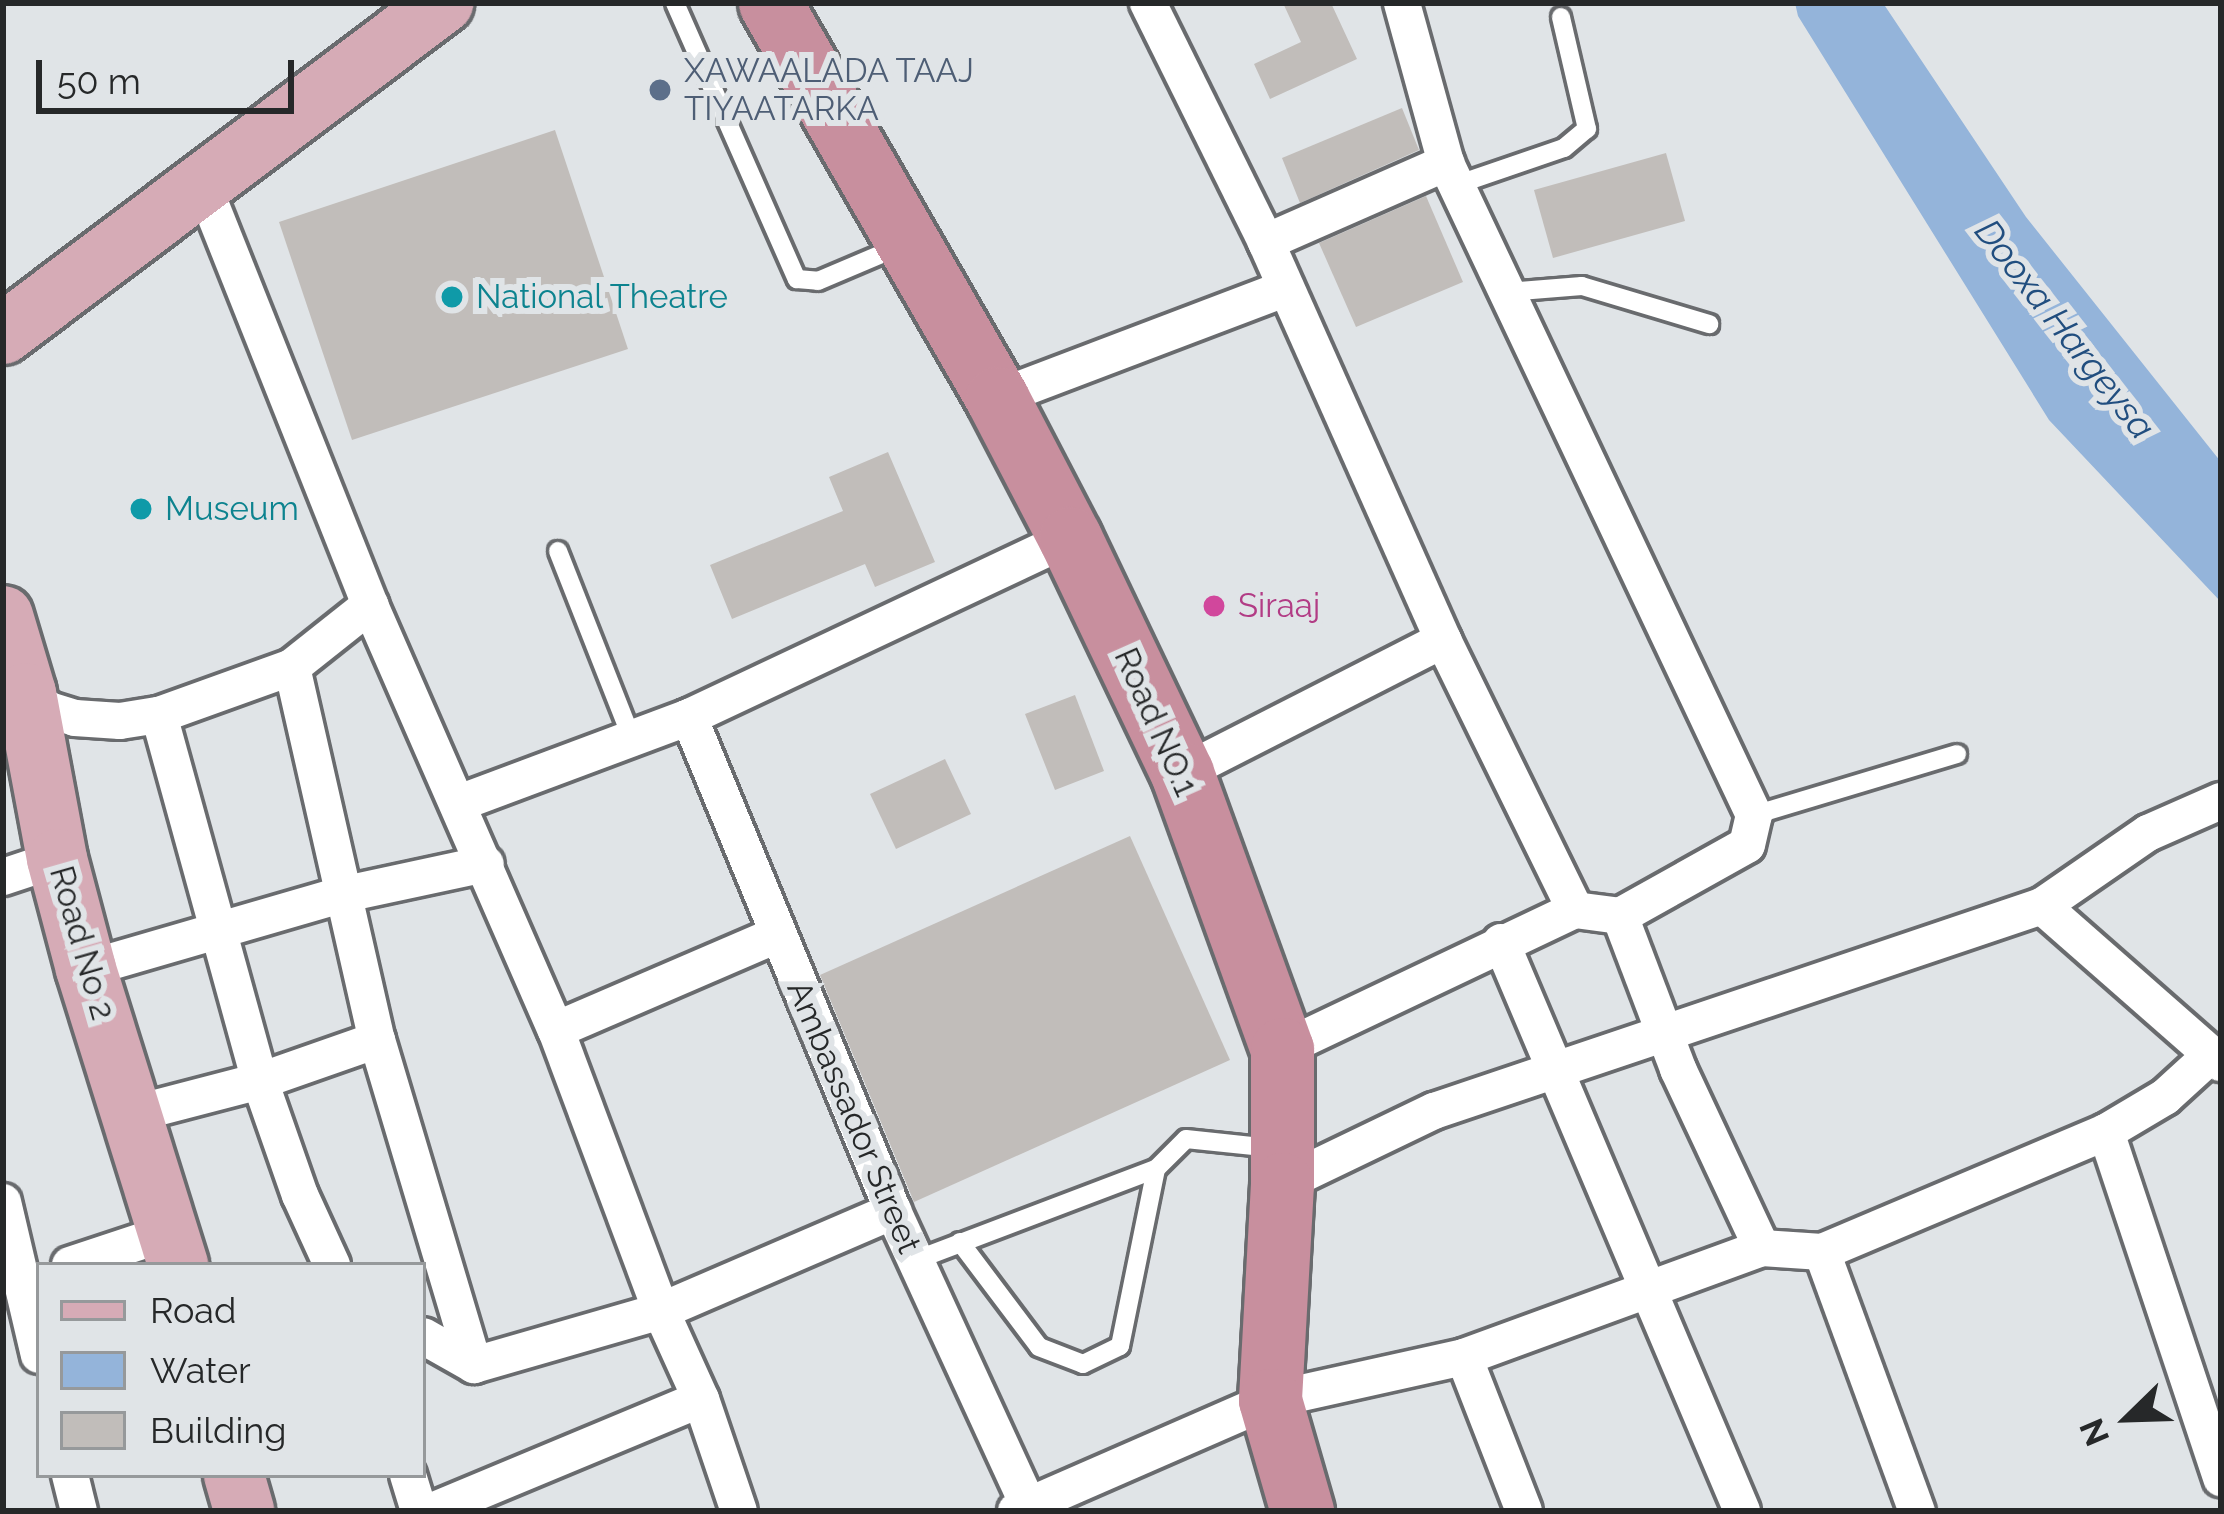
<!DOCTYPE html>
<html>
<head>
<meta charset="utf-8">
<style>
	body { margin:0 }
	#map { position:relative; width:2224px; height:1514px; overflow:hidden; background:#e0e4e7; font-family:Raleway,sans-serif }
	div>[style] { position:absolute }
	.water>* { inset:0; background:#94b4da }
	.building>* { inset:0; background:#c1bdba }
	.roads { filter:drop-shadow(3px 0 #696b6e) drop-shadow(-3px 0 #696b6e) drop-shadow(0 3px #696b6e) drop-shadow(0 -3px #696b6e) }
	.service>* { height:18px; margin:-9px; padding:0 9px; transform-origin:9px; border-radius:9px; background:#fff }
	.minor>* { height:36px; margin:-18px; padding:0 18px; transform-origin:18px; border-radius:18px; background:#fff }
	.primary>* { height:60px; margin:-30px; padding:0 30px; transform-origin:30px; border-radius:30px; background:#d6abb6 }
	.trunk>* { height:63px; margin:-31.5px; padding:0 31.5px; transform-origin:31.5px; border-radius:31.5px; background:#c88f9e }
	.dots>* { width:33px; height:33px; translate:-50% -50%; box-sizing:border-box; border:6px solid #e0e4e7; border-radius:50% }
	span { translate:-50% -50%; white-space:nowrap; text-align:center; line-height:1.15; -webkit-text-stroke:12px #e0e4e7; paint-order:stroke }
	.service-label { font-size:33px; color:#4e5e75 }
	.left { translate:0 -50%; text-align:left }
	.culture-label { font-size:33px; color:#0d838f }
	.hotel-label { font-size:33px; color:#b23c85 }
	.street-label { font-size:33px; color:#262829 }
	.water-label { font-size:36px; color:#214e7f; font-style:italic }
	.frame { position:absolute; inset:0; border:6px solid #262829; pointer-events:none }
	.legend { position:absolute; left:36px; top:1262px; width:390px; height:216px; box-sizing:border-box; background:#e0e4e7; border:3px solid #96999b; margin:0; padding:15px 21px; list-style:none; font-size:36px; color:#262829 }
	.legend li { display:flex; align-items:center; gap:24px; height:60px }
	.legend b { width:60px; border:3px solid #96999b }
	.north { position:absolute; left:2068px; top:1358px; width:120px; height:120px; -webkit-text-stroke:9px #e0e4e7; paint-order:stroke; rotate:247deg; font-size:33px; font-weight:700; line-height:48px; text-align:center; color:#262829 }
	.north::after { content:''; display:block; margin:auto; width:42px; height:54px; background:#262829; clip-path:polygon(50% 0,100% 100%,50% 72%,0 100%) }
	.scale { position:absolute; left:36px; top:60px; width:258px; height:54px; box-sizing:border-box; border:6px solid #262829; border-top:0; padding-left:15px; font-size:36px; line-height:42px; white-space:nowrap; color:#262829; -webkit-text-stroke:9px #e0e4e7; paint-order:stroke }
</style>
</head>
<body>
<div id="map">
	<div class="water">
		<div style="clip-path:polygon(1795px 3px,1883px 3px,2026px 217px,2221px 462px,2221px 602px,2049px 420px,1798px 16px)"></div>
	</div>
	<div class="building">
		<div style="clip-path:polygon(1283px 3px,1331px 3px,1357px 59px,1270px 99px,1254px 64px,1301px 42px)"></div>
		<div style="clip-path:polygon(1402px 108px,1419px 150px,1300px 203px,1282px 158px)"></div>
		<div style="clip-path:polygon(555px 130px,628px 349px,352px 440px,279px 222px)"></div>
		<div style="clip-path:polygon(1666px 153px,1685px 221px,1553px 258px,1534px 190px)"></div>
		<div style="clip-path:polygon(1426px 196px,1463px 282px,1356px 327px,1319px 243px)"></div>
		<div style="clip-path:polygon(888px 452px,935px 562px,875px 587px,865px 564px,732px 619px,710px 565px,843px 511px,829px 477px)"></div>
		<div style="clip-path:polygon(1075px 695px,1104px 771px,1055px 790px,1025px 714px)"></div>
		<div style="clip-path:polygon(945px 759px,971px 814px,896px 849px,870px 794px)"></div>
		<div style="clip-path:polygon(1130px 836px,1230px 1060px,914px 1202px,820px 975px)"></div>
	</div>
	<div class="roads">
		<div class="service">
			<div style="left:675px;top:3px;width:302px;rotate:66.2deg"></div>
			<div style="left:797px;top:279px;width:21px;rotate:5deg"></div>
			<div style="left:818px;top:281px;width:87px;rotate:-23deg"></div>
			<div style="left:1456px;top:185px;width:114px;rotate:-18.9deg"></div>
			<div style="left:1564px;top:148px;width:30px;rotate:-40deg"></div>
			<div style="left:1587px;top:129px;width:115px;rotate:-103.1deg"></div>
			<div style="left:1507px;top:292px;width:75px;rotate:-4.6deg"></div>
			<div style="left:1582px;top:286px;width:133px;rotate:16.7deg"></div>
			<div style="left:558px;top:551px;width:204px;rotate:68.5deg"></div>
			<div style="left:1754px;top:815px;width:212px;rotate:-16.7deg"></div>
			<div style="left:960px;top:1242px;width:131px;rotate:53deg"></div>
			<div style="left:1039px;top:1347px;width:47px;rotate:21.1deg"></div>
			<div style="left:1083px;top:1364px;width:41px;rotate:-25.9deg"></div>
			<div style="left:1120px;top:1346px;width:181px;rotate:-78.5deg"></div>
			<div style="left:916px;top:1260px;width:257px;rotate:-20.8deg"></div>
			<div style="left:1156px;top:1169px;width:42px;rotate:-45deg"></div>
			<div style="left:1186px;top:1139px;width:85px;rotate:6deg"></div>
		</div>
		<div class="minor">
			<div style="left:1148px;top:3px;width:267px;rotate:63.7deg"></div>
			<div style="left:1266px;top:242px;width:436px;rotate:66deg"></div>
			<div style="left:1443px;top:640px;width:301px;rotate:63.9deg"></div>
			<div style="left:1575px;top:910px;width:45px;rotate:7.6deg"></div>
			<div style="left:1620px;top:916px;width:145px;rotate:-29.2deg"></div>
			<div style="left:1747px;top:845px;width:31px;rotate:-77deg"></div>
			<div style="left:1754px;top:815px;width:721px;rotate:-115.29deg"></div>
			<div style="left:203px;top:185px;width:452px;rotate:68.3deg"></div>
			<div style="left:370px;top:605px;width:464px;rotate:66.4deg"></div>
			<div style="left:556px;top:1030px;width:300px;rotate:69.5deg"></div>
			<div style="left:661px;top:1311px;width:97px;rotate:65.6deg"></div>
			<div style="left:701px;top:1399px;width:118px;rotate:71.3deg"></div>
			<div style="left:1266px;top:242px;width:197px;rotate:-23.7deg"></div>
			<div style="left:1446px;top:163px;width:166px;rotate:-105.4deg"></div>
			<div style="left:997px;top:398px;width:309px;rotate:-20.8deg"></div>
			<div style="left:292px;top:667px;width:383px;rotate:77.2deg"></div>
			<div style="left:377px;top:1040px;width:339px;rotate:73.4deg"></div>
			<div style="left:26px;top:693px;width:29px;rotate:36deg"></div>
			<div style="left:49px;top:710px;width:27px;rotate:17deg"></div>
			<div style="left:75px;top:718px;width:45px;rotate:3.8deg"></div>
			<div style="left:120px;top:721px;width:39px;rotate:-9deg"></div>
			<div style="left:159px;top:715px;width:141px;rotate:-19.8deg"></div>
			<div style="left:292px;top:667px;width:100px;rotate:-38.5deg"></div>
			<div style="left:159px;top:715px;width:380px;rotate:74.6deg"></div>
			<div style="left:260px;top:1081px;width:121px;rotate:70.7deg"></div>
			<div style="left:300px;top:1195px;width:77px;rotate:65.4deg"></div>
			<div style="left:689px;top:717px;width:534px;rotate:67.56deg"></div>
			<div style="left:893px;top:1211px;width:330px;rotate:65.3deg"></div>
			<div style="left:1182px;top:773px;width:293px;rotate:-27deg"></div>
			<div style="left:459px;top:803px;width:246px;rotate:-20.5deg"></div>
			<div style="left:689px;top:717px;width:421px;rotate:-25.2deg"></div>
			<div style="left:3px;top:877px;width:57px;rotate:-18.4deg"></div>
			<div style="left:2042px;top:906px;width:238px;rotate:41.3deg"></div>
			<div style="left:1620px;top:916px;width:164px;rotate:69.2deg"></div>
			<div style="left:1678px;top:1069px;width:198px;rotate:64.9deg"></div>
			<div style="left:1501px;top:942px;width:618px;rotate:67.04deg"></div>
			<div style="left:86px;top:969px;width:266px;rotate:-16.2deg"></div>
			<div style="left:341px;top:895px;width:148px;rotate:-12.1deg"></div>
			<div style="left:556px;top:1030px;width:241px;rotate:-23.3deg"></div>
			<div style="left:1282px;top:1049px;width:324px;rotate:-25.4deg"></div>
			<div style="left:133px;top:1114px;width:131px;rotate:-14.6deg"></div>
			<div style="left:260px;top:1081px;width:124px;rotate:-19.3deg"></div>
			<div style="left:2106px;top:1132px;width:365px;rotate:71.6deg"></div>
			<div style="left:1282px;top:1184px;width:169px;rotate:-25.7deg"></div>
			<div style="left:1434px;top:1111px;width:642px;rotate:-18.63deg"></div>
			<div style="left:2042px;top:906px;width:129px;rotate:-34.6deg"></div>
			<div style="left:2148px;top:833px;width:80px;rotate:-23.7deg"></div>
			<div style="left:3px;top:1202px;width:157px;rotate:76.8deg"></div>
			<div style="left:1822px;top:1252px;width:276px;rotate:69.9deg"></div>
			<div style="left:70px;top:1265px;width:104px;rotate:-18.4deg"></div>
			<div style="left:423px;top:1336px;width:59px;rotate:29.6deg"></div>
			<div style="left:474px;top:1365px;width:195px;rotate:-16.1deg"></div>
			<div style="left:661px;top:1311px;width:253px;rotate:-23.3deg"></div>
			<div style="left:1464px;top:1357px;width:165px;rotate:68.7deg"></div>
			<div style="left:70px;top:1475px;width:37px;rotate:76deg"></div>
			<div style="left:408px;top:1475px;width:38px;rotate:73deg"></div>
			<div style="left:432px;top:1511px;width:291px;rotate:-22.6deg"></div>
			<div style="left:1016px;top:1511px;width:277px;rotate:-23.6deg"></div>
			<div style="left:1270px;top:1400px;width:199px;rotate:-12.5deg"></div>
			<div style="left:1464px;top:1357px;width:317px;rotate:-20.1deg"></div>
			<div style="left:1762px;top:1248px;width:60px;rotate:3.8deg"></div>
			<div style="left:1822px;top:1252px;width:308px;rotate:-22.9deg"></div>
			<div style="left:2106px;top:1132px;width:69px;rotate:-30.7deg"></div>
			<div style="left:2165px;top:1097px;width:62px;rotate:-42.4deg"></div>
		</div>
		<div class="primary">
			<div style="left:3px;top:334px;width:551px;rotate:-36.95deg"></div>
			<div style="left:3px;top:616px;width:80px;rotate:73.4deg"></div>
			<div style="left:26px;top:693px;width:169px;rotate:79.4deg"></div>
			<div style="left:57px;top:859px;width:114px;rotate:75.2deg"></div>
			<div style="left:86px;top:969px;width:310px;rotate:72.7deg"></div>
			<div style="left:234px;top:1475px;width:37px;rotate:74deg"></div>
		</div>
		<div class="trunk">
			<div style="left:770px;top:3px;width:456px;rotate:60.1deg"></div>
			<div style="left:997px;top:398px;width:158px;rotate:62.5deg"></div>
			<div style="left:1070px;top:538px;width:260px;rotate:64.5deg"></div>
			<div style="left:1182px;top:773px;width:294px;rotate:70.1deg"></div>
			<div style="left:1282px;top:1049px;width:135px;rotate:90deg"></div>
			<div style="left:1282px;top:1184px;width:216px;rotate:93.2deg"></div>
			<div style="left:1270px;top:1400px;width:116px;rotate:73.9deg"></div>
		</div>
	</div>
	<div class="dots">
		<div style="left:660px;top:90px;background:#5c6f8a"></div>
		<div style="left:452px;top:297px;background:#0f9aa8"></div>
		<div style="left:141px;top:509px;background:#0f9aa8"></div>
		<div style="left:1214px;top:606px;background:#d1479c"></div>
	</div>
	<div class="service-label">
		<span class="left" style="left:684px;top:90px">XAWAALADA TAAJ<br>TIYAATARKA</span>
	</div>
	<div class="culture-label">
		<span class="left" style="left:476px;top:297px">National Theatre</span>
		<span class="left" style="left:165px;top:509px">Museum</span>
	</div>
	<div class="hotel-label">
		<span class="left" style="left:1238px;top:606px">Siraaj</span>
	</div>
	<div class="street-label">
		<span style="left:1156px;top:722px;rotate:66deg">Road NO.1</span>
		<span style="left:82px;top:943px;rotate:74deg">Road No 2</span>
		<span style="left:854px;top:1117px;rotate:67deg">Ambassador Street</span>
	</div>
	<div class="water-label">
		<span style="left:2065px;top:329px;rotate:52deg">Dooxa Hargeysa</span>
	</div>
	<div class="frame"></div>
	<ul class="legend">
	<li><b style="height:15px;background:#d6abb6"></b>Road</li>
	<li><b style="height:33px;background:#94b4da"></b>Water</li>
	<li><b style="height:33px;background:#c1bdba"></b>Building</li>
	</ul>
	<div class="north">N</div>
	<div class="scale">50 m</div>
</div>
</body>
</html>
